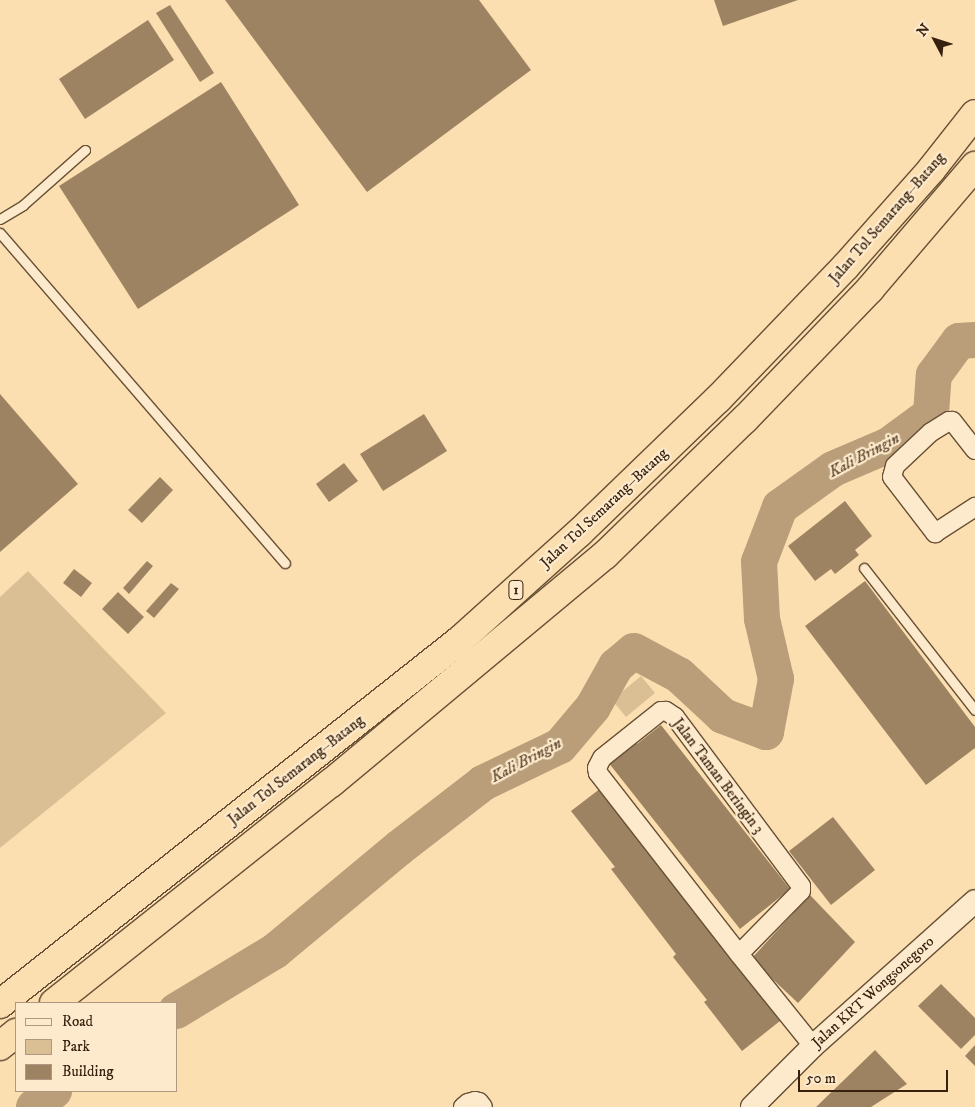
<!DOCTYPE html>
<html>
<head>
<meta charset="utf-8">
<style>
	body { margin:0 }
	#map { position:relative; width:975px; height:1107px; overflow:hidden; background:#fcdfb0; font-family:"IM FELL DW Pica",serif }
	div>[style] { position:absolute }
	.green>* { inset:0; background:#dbbf94 }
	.river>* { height:36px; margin:-18px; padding:0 18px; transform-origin:18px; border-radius:18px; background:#b99e79 }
	.building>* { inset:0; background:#9d8362 }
	.roads { filter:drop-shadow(1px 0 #685036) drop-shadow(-1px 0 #685036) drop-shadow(0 1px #685036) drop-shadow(0 -1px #685036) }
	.service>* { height:9px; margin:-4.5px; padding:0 4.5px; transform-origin:4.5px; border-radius:4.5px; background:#fdeacc }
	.minor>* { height:18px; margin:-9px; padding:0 9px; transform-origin:9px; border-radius:9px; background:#fdeacc }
	.tertiary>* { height:22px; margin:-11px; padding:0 11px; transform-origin:11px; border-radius:11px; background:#fdeacc }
	.motorway>* { height:28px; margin:-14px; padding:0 14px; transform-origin:14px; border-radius:14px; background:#fcdfb0 }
	span { translate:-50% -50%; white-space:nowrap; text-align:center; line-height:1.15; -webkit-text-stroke:4.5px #fdeacc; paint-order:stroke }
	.shield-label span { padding:1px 4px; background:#fdeacc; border:1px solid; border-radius:4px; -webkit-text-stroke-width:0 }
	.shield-label { font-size:14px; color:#37200e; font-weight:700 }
	.street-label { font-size:15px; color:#37200e }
	.water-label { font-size:16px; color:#644c33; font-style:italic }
	.legend { position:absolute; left:15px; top:1002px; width:162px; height:90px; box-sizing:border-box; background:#fdeacc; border:1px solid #ae9980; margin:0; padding:6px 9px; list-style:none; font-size:15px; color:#37200e }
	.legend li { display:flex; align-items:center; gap:10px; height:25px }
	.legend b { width:25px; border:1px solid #ae9980 }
	.north { position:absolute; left:910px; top:15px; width:50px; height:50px; -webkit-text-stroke:4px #fdeacc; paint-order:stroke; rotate:310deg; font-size:14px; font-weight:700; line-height:20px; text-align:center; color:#37200e }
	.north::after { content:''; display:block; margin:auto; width:18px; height:22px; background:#37200e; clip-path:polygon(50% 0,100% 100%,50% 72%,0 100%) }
	.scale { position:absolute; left:798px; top:1070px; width:150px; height:22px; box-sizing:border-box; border:2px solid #37200e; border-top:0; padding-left:6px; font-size:15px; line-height:18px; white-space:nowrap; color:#37200e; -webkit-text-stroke:4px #fdeacc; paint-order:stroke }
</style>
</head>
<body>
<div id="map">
	<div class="green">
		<div style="clip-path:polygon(28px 571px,166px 713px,0 848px,0 597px)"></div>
		<div style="clip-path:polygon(641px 676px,655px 693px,626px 717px,612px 700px)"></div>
	</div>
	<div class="river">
		<div style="left:176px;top:1011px;width:116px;rotate:-31.2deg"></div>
		<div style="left:275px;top:951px;width:161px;rotate:-39.7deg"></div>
		<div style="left:399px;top:848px;width:106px;rotate:-37.7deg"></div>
		<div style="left:483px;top:783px;width:85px;rotate:-25.7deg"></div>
		<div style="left:560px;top:746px;width:51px;rotate:-49.8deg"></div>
		<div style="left:593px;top:707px;width:47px;rotate:-60.7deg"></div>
		<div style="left:616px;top:666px;width:23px;rotate:-40deg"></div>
		<div style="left:634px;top:651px;width:51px;rotate:28.1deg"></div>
		<div style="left:679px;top:675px;width:60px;rotate:43deg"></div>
		<div style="left:723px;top:716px;width:46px;rotate:20.4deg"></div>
		<div style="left:766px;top:732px;width:54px;rotate:-79.3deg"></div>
		<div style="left:776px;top:679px;width:62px;rotate:-103.1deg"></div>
		<div style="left:762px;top:619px;width:57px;rotate:-93deg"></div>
		<div style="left:759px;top:562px;width:59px;rotate:-69.1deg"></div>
		<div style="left:780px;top:507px;width:65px;rotate:-35.6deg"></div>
		<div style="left:833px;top:469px;width:61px;rotate:-23.2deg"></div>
		<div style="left:889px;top:445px;width:52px;rotate:-36.4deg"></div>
		<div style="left:931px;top:414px;width:39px;rotate:-86deg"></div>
		<div style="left:934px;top:375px;width:42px;rotate:-53.7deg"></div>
		<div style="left:959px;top:341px;width:16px;rotate:-4deg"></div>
		<div style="left:34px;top:1107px;width:26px;rotate:-39deg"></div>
	</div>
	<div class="building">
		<div style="clip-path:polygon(225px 0,479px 0,531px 70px,367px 192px)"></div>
		<div style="clip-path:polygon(714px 0,798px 0,723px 26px)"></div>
		<div style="clip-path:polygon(170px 5px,214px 73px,200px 82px,156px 13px)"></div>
		<div style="clip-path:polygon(148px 20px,174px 60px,85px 119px,59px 79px)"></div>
		<div style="clip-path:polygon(221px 82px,299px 205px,138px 309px,59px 186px)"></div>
		<div style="clip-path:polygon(0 394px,78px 484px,0 552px)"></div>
		<div style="clip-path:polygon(424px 414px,447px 451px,383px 491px,360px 454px)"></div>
		<div style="clip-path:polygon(344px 463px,358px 481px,329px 502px,316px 484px)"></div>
		<div style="clip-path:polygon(160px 477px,173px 490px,142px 523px,128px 510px)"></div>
		<div style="clip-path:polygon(845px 501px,872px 536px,855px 550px,859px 555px,835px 574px,831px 569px,815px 581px,788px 546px)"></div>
		<div style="clip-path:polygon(147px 561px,153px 566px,129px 594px,123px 588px)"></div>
		<div style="clip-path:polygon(74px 569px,92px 583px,81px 597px,63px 583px)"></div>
		<div style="clip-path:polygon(865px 581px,975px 727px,975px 748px,926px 785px,805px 626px)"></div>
		<div style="clip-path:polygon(171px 583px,179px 589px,154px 618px,146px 611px)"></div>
		<div style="clip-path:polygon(118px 592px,144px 617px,128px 634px,102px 609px)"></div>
		<div style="clip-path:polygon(661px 725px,790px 889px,740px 929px,608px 762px,634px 741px,637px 744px)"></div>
		<div style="clip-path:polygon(601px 788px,780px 1021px,742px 1051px,704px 1002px,707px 1000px,673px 957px,676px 954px,611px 869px,615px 867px,571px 811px)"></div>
		<div style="clip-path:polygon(833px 817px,875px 870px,831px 905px,789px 851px)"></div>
		<div style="clip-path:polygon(810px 895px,855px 942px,798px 1003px,751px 959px)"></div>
		<div style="clip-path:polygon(941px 984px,975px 1018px,975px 1035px,961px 1049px,918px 1006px)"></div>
		<div style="clip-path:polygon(975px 1045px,975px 1066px,965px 1056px)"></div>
		<div style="clip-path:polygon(875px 1050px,907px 1084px,871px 1107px,816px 1107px)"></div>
	</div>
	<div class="roads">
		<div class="service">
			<div style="left:0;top:219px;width:27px;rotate:-31deg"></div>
			<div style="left:23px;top:205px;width:83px;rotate:-41.6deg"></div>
			<div style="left:0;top:233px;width:436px;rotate:49.2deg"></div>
			<div style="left:864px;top:568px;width:180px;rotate:52deg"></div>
		</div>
		<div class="minor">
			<div style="left:975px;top:450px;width:37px;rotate:-128deg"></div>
			<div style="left:952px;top:421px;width:3px;rotate:180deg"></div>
			<div style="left:949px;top:421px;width:22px;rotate:148deg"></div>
			<div style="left:930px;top:433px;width:48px;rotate:136.7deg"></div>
			<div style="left:895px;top:466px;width:11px;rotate:105deg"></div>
			<div style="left:892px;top:477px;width:71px;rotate:52.5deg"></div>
			<div style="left:935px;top:533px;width:48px;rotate:-33deg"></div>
			<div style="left:739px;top:954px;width:88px;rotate:-45.5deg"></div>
			<div style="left:801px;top:891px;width:5px;rotate:-90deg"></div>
			<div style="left:801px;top:886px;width:211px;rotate:-126.7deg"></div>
			<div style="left:675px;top:717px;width:11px;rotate:-146deg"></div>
			<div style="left:666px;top:711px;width:5px;rotate:180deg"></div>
			<div style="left:661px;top:711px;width:75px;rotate:141.5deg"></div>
			<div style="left:602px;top:758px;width:11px;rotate:117deg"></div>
			<div style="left:597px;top:768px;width:5px;rotate:79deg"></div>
			<div style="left:598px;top:773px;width:229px;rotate:52.1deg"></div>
			<div style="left:739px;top:954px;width:118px;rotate:51.2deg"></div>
			<div style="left:463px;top:1107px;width:6px;rotate:-39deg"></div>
			<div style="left:468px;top:1103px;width:7px;rotate:-16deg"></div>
			<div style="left:475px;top:1101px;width:4px;rotate:14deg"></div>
			<div style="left:479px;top:1102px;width:6px;rotate:51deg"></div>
		</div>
		<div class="tertiary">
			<div style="left:752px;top:1107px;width:86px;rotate:-45deg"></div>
			<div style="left:813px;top:1046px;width:217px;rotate:-41.8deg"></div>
		</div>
		<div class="motorway">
			<div style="left:54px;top:1003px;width:354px;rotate:-38.5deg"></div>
			<div style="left:331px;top:783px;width:356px;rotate:-39.8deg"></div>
			<div style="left:605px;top:555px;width:195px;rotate:-44.2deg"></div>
			<div style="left:745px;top:419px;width:180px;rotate:-46.1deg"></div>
			<div style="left:870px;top:289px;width:162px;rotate:-49.5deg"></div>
			<div style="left:0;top:1004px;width:587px;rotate:-38.35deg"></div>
			<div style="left:460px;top:640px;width:160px;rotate:-42deg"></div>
			<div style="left:579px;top:533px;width:193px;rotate:-44deg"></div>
			<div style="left:718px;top:399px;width:183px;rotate:-46.1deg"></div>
			<div style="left:845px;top:267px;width:130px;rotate:-48.4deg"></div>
			<div style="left:931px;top:170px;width:71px;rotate:-51.8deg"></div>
			<div style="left:0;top:1046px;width:21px;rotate:-39deg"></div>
		</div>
	</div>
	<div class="shield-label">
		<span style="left:516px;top:590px">1</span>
	</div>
	<div class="street-label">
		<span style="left:887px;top:218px;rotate:-49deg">Jalan Tol Semarang–Batang</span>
		<span style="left:604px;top:508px;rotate:-43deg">Jalan Tol Semarang–Batang</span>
		<span style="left:296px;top:770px;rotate:-38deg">Jalan Tol Semarang–Batang</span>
		<span style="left:718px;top:776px;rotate:53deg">Jalan Taman Beringin 3</span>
		<span style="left:873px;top:992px;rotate:-42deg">Jalan KRT Wongsonegoro</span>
	</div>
	<div class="water-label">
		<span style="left:864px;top:455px;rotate:-28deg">Kali Bringin</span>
		<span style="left:526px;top:760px;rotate:-28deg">Kali Bringin</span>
	</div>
	<ul class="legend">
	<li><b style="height:6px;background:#fdeacc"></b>Road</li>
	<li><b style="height:14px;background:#dbbf94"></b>Park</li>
	<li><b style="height:14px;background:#9d8362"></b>Building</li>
	</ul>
	<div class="north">N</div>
	<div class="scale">50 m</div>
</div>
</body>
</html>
